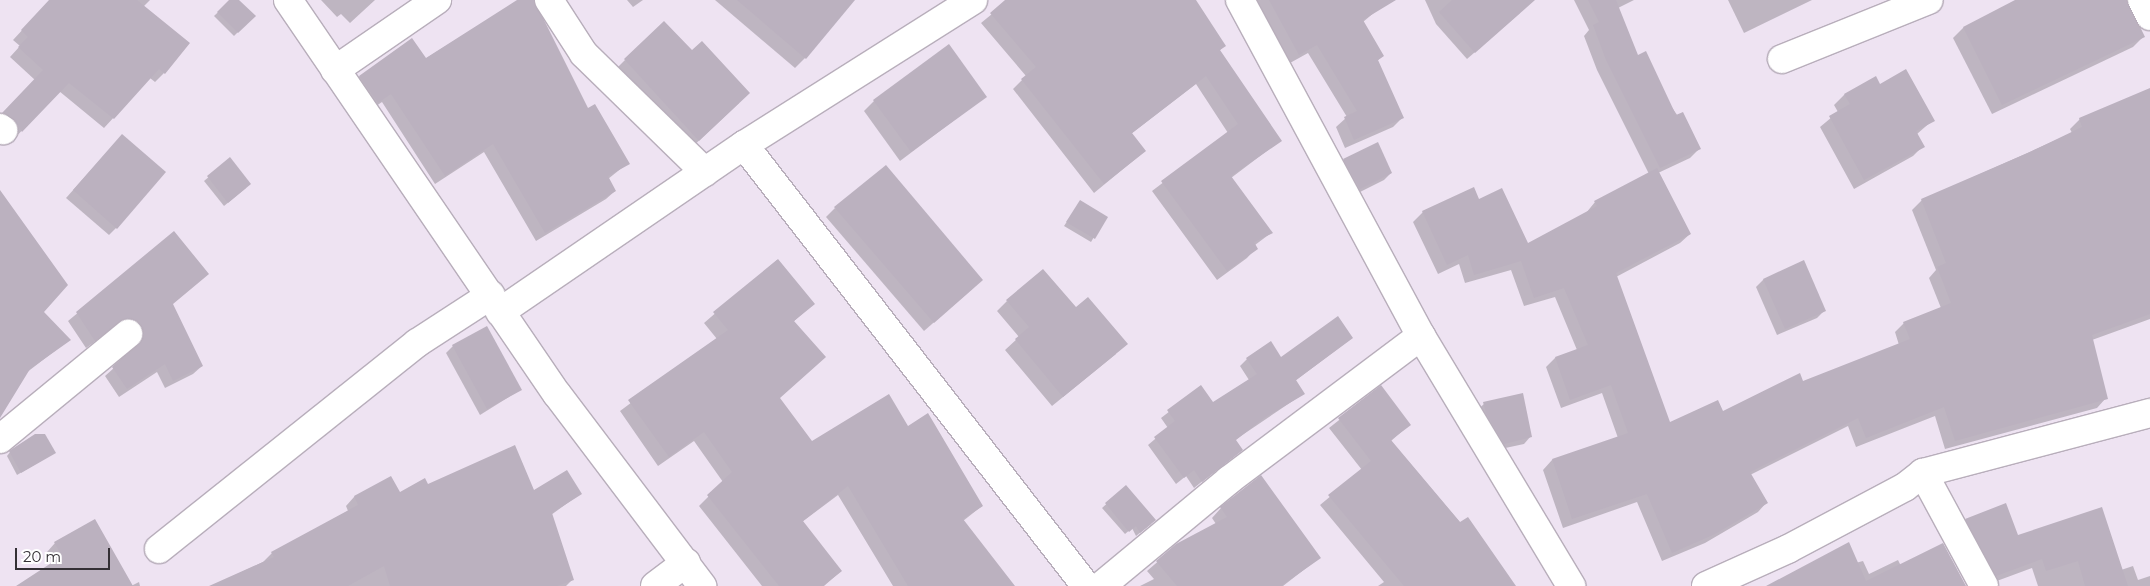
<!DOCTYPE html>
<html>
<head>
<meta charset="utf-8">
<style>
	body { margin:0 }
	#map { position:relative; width:2150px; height:586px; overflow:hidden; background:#eee3f2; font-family:Montserrat,sans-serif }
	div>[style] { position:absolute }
	.shadow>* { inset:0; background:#0003 }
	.building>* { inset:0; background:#bbb1bf }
	.roads { filter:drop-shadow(1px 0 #b8aebb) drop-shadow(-1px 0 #b8aebb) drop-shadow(0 1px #b8aebb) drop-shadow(0 -1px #b8aebb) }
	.minor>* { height:28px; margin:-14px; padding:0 14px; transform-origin:14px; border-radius:14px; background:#fff }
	span { translate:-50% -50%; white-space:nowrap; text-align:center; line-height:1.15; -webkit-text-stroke:4px #fff; paint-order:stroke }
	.scale { position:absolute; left:15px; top:548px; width:95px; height:22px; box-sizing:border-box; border:2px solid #343035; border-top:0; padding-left:6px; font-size:15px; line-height:18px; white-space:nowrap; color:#343035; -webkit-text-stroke:4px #fff; paint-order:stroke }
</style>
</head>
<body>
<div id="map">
	<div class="shadow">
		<div style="clip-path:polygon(50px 0,150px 0,143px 7px,164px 73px,155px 82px,150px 78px,104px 128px,59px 91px,13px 140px,0 116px,35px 80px,10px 57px,20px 46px,13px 40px)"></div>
		<div style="clip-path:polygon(231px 0,238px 0,254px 16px,234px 36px,214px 16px)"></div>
		<div style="clip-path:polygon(321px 0,375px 0,350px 23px,341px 14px,337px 17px)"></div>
		<div style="clip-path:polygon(519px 0,533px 0,588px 110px,628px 163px,608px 179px,615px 191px,606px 199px,536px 241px,484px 152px,435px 184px,382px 102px,369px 111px,351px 85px,360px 76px,425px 59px)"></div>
		<div style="clip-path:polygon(627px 0,643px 0,633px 7px)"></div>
		<div style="clip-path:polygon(715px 0,838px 0,805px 58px,795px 68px)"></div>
		<div style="clip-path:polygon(1009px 0,1195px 0,1224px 46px,1219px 51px,1280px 141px,1231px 178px,1271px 233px,1255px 245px,1256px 248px,1247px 258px,1217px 280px,1152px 191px,1228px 133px,1196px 84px,1131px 134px,1145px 151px,1094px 193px,1013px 89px,1026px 76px,981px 23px)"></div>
		<div style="clip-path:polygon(1252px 0,1369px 0,1376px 11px,1363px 22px,1383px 56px,1377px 61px,1402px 118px,1393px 127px,1345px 148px,1336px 127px,1347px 117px,1308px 53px,1290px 63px)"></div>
		<div style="clip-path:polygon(1425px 0,1522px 0,1520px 13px,1467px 59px,1436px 24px)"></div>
		<div style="clip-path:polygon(1574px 0,1634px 0,1618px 8px,1637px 57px,1700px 148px,1690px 158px,1658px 173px,1690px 234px,1680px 243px,1616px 277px,1669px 424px,1722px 413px,1899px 345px,1895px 332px,1904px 323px,1941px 308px,1929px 278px,1936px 270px,1912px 210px,1922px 200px,2072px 133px,2070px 129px,2080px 119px,2150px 112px,2150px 319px,2092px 340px,2106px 398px,2097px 408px,1945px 449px,1935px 416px,1856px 447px,1848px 426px,1750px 475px,1767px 502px,1758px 512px,1705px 543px,1662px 561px,1637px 502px,1563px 528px,1543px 470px,1552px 460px,1618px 438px,1602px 393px,1561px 408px,1546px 367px,1555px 358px,1577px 350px,1555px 297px,1524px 306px,1511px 270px,1465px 283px,1459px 264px,1438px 274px,1413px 222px,1423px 212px,1479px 200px,1527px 245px,1586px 213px,1595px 202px,1649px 174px,1597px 70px,1584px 36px,1589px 30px)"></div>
		<div style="clip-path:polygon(1728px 0,1812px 0,1744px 33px)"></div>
		<div style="clip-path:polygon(2017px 0,2126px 0,2143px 37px,2133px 47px,1992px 114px,1953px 38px,1963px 28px)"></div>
		<div style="clip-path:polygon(625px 60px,739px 103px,689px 150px,615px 70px)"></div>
		<div style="clip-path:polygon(1876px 78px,1880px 86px,1933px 120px,1917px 134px,1923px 146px,1913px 156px,1854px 189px,1820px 127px,1838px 112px,1834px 105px,1844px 95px)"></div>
		<div style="clip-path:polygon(985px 97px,900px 161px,864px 111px,874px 101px)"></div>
		<div style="clip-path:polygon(115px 143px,116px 228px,109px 235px,66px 198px)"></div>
		<div style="clip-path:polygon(230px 159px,246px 188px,224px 206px,204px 181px)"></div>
		<div style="clip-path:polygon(1344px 160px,1391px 173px,1384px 180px,1352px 196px,1337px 167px)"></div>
		<div style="clip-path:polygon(1080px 202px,1106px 217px,1091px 242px,1064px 226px)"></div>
		<div style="clip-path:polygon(0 203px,42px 312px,69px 340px,26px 373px,0 401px)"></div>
		<div style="clip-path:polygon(835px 208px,972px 289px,924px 331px,826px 217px)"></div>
		<div style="clip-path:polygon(174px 233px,172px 304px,202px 366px,193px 374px,165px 388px,157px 372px,119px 397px,105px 376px,135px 349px,132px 333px,116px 326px,86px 348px,68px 321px)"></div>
		<div style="clip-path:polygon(777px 260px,813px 304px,793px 322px,779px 399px,811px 443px,908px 428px,982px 506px,963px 521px,1013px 586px,893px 586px,838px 495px,802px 522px,841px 571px,824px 586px,762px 586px,699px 506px,723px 482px,694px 441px,658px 466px,620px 411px,717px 339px,704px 323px)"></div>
		<div style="clip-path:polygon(1803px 262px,1824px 311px,1817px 318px,1777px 335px,1756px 287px,1763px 280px)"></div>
		<div style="clip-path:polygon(1007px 301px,1116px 354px,1052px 406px,1005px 350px,1019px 337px,997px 311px)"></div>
		<div style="clip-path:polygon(1352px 338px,1295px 381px,1303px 394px,1235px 440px,1241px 450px,1194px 488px,1186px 476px,1176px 484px,1148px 445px,1168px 428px,1161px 418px,1201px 387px,1213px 403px,1249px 380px,1240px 366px,1247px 359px,1281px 359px)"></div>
		<div style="clip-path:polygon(453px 346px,520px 390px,480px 415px,446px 353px)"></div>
		<div style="clip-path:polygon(1381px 387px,1409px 425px,1391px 441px,1514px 586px,1378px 586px,1384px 582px,1320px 505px,1362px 470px,1329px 428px)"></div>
		<div style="clip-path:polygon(1484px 404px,1531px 436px,1524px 444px,1496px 450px,1476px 411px)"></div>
		<div style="clip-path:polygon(10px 452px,54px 453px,17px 475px,7px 456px)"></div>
		<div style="clip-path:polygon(391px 478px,399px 494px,428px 486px,580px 494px,551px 515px,572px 580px,566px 586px,212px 586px,263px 562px,272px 553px,348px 511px,346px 506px,354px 497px)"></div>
		<div style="clip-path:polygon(1125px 487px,1151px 524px,1136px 536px,1132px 528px,1125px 534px,1102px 508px)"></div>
		<div style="clip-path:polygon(1221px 508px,1319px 558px,1283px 586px,1140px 586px,1154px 579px,1147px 571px,1177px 545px,1216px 524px,1212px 518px)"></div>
		<div style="clip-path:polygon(1966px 520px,2121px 570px,2133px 566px,2138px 580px,2150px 576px,2150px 586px,2038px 586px,2032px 568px,1986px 585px,1956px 530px)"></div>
		<div style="clip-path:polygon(55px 543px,131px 586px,139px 582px,140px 586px,18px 586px,53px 563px,47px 552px)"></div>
		<div style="clip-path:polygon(1898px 560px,1901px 566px,1965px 586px,1768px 586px,1863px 561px,1869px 574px)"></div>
	</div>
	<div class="building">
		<div style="clip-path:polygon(49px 0,137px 0,190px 43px,165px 74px,159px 69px,114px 119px,69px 83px,22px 132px,12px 117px,2px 113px,43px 70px,18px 47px,28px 37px,21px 30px)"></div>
		<div style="clip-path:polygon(229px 0,239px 0,256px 16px,238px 33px,217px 12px)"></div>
		<div style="clip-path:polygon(517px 0,534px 0,588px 108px,595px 104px,630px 164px,608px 176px,616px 191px,545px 233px,493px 144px,445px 176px,391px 94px,378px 103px,359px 76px,412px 38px,426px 58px)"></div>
		<div style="clip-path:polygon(737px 0,855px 0,806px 59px)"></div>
		<div style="clip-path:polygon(1005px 0,1196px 0,1226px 46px,1220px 50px,1282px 141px,1231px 176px,1273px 233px,1254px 242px,1258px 249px,1227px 271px,1161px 181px,1238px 124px,1206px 76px,1132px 133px,1146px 151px,1104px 184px,1021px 79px,1036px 67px,990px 13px)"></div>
		<div style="clip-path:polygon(1269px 0,1396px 0,1363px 20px,1384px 56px,1378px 60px,1404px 118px,1354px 140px,1344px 117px,1357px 111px,1317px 45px,1299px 55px)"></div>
		<div style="clip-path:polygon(1452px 0,1535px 0,1475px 53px,1439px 12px)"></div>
		<div style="clip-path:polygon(1588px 0,1616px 0,1638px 55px,1646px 51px,1676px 115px,1683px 112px,1701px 149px,1660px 168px,1606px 60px,1593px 25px,1599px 22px)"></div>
		<div style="clip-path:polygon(2015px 0,2127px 0,2145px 37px,2002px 105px,1963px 27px)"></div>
		<div style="clip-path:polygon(664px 21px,692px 50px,702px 41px,750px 93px,699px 141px,624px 59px)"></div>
		<div style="clip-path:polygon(949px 44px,987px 97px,911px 152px,873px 100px)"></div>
		<div style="clip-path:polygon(1906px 69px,1935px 121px,1916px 131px,1925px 147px,1864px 180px,1829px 116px,1850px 104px,1844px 94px,1876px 76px,1880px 84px)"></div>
		<div style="clip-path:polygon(2150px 88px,2150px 314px,2092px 335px,2108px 399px,1955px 441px,1944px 407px,1866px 438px,1858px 418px,1750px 472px,1768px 503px,1715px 534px,1672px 553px,1647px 494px,1572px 519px,1552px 459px,1628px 433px,1611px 385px,1570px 400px,1555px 357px,1588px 345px,1564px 288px,1534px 298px,1521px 261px,1474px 275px,1468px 255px,1447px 265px,1422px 211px,1474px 187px,1479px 199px,1502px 188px,1528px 243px,1597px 206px,1594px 201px,1657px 168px,1691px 234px,1616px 273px,1670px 422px,1718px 400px,1723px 411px,1800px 373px,1803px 381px,1910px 339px,1903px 322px,1951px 303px,1937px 267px,1946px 263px,1921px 199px,2030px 152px,2082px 127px,2079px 118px)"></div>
		<div style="clip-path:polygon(122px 134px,166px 172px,117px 229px,73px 190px)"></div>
		<div style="clip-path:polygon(1378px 142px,1392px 173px,1360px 189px,1343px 159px)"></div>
		<div style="clip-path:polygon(230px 157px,251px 184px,228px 203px,207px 176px)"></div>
		<div style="clip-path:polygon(886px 165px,983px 280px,934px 323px,834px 207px)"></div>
		<div style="clip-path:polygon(0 190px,68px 285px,44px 312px,71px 340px,30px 369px,0 418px)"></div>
		<div style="clip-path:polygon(1080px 200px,1108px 217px,1095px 239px,1066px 222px)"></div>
		<div style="clip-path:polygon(174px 231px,209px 274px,173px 304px,203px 366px,173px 381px,165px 364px,127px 389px,112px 367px,142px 340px,140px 324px,125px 319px,95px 341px,76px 312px)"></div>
		<div style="clip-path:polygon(778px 259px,815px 304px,794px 321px,826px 357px,780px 398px,812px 441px,889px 394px,908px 426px,928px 413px,983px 506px,963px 519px,1015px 586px,908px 586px,848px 486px,803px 521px,842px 571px,823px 586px,779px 586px,707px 495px,732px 472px,704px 432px,669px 457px,628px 400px,728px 330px,713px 312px)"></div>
		<div style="clip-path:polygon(1804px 260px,1826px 311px,1785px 329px,1763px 279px)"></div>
		<div style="clip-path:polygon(1043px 269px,1076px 307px,1088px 297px,1128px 344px,1063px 397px,1015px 339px,1029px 327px,1006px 300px)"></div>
		<div style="clip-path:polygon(1338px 316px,1353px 338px,1296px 380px,1305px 394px,1264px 418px,1236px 440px,1243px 450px,1202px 482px,1194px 470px,1184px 478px,1154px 437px,1175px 421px,1167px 410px,1201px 385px,1213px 402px,1257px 374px,1246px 358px,1271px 341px,1281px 357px)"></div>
		<div style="clip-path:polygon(487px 326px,522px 390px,487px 409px,452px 345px)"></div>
		<div style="clip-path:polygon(1381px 385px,1411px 425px,1391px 440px,1460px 522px,1468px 517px,1516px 586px,1404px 586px,1328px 495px,1371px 461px,1338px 418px)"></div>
		<div style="clip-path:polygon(1523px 393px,1532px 437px,1504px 444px,1486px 413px,1483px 402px)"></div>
		<div style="clip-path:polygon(35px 434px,45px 434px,56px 453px,21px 473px,9px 451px)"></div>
		<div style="clip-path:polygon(515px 445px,534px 490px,567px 470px,582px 494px,552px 513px,574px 580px,557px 586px,390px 586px,384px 566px,348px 586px,209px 586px,274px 557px,271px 552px,358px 505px,354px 496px,391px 476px,400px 492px,425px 478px,428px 484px)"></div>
		<div style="clip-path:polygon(1261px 475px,1321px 558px,1281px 586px,1177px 586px,1156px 561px,1176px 544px,1227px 517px,1220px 507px)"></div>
		<div style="clip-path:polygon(1126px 485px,1156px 520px,1140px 533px,1136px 526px,1129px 532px,1105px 503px)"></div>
		<div style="clip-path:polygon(2006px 503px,2018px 535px,2102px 507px,2128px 586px,2085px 586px,2078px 561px,2046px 571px,2042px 559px,1996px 576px,1965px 519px)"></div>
		<div style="clip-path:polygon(95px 519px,133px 586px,16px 586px,62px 556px,54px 542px)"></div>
		<div style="clip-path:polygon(1849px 542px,1866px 581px,1943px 543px,1966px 586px,1766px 586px)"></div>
	</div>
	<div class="roads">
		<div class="minor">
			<div style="left:288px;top:0;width:477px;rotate:55.7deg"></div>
			<div style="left:557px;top:394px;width:241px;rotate:52.9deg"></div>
			<div style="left:549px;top:0;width:64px;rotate:57.1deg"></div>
			<div style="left:584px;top:54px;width:169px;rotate:44.3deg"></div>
			<div style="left:1240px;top:0;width:382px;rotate:61.7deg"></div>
			<div style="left:1421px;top:336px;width:292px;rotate:59deg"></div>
			<div style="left:2142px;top:0;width:18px;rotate:63deg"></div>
			<div style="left:1782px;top:59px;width:158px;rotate:-21.9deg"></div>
			<div style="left:335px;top:70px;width:124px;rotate:-34.5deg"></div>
			<div style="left:0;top:128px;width:4px;rotate:34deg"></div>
			<div style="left:744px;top:145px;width:558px;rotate:52.21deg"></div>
			<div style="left:500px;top:312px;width:296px;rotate:-34.4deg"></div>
			<div style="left:744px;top:145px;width:271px;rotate:-32.3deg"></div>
			<div style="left:0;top:439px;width:166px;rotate:-39.4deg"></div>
			<div style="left:1923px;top:473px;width:128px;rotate:61.6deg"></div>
			<div style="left:159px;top:549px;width:330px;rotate:-38.6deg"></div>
			<div style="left:417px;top:343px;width:88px;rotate:-33deg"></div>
			<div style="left:655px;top:586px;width:39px;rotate:-37deg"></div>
			<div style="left:1101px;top:586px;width:166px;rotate:-39.6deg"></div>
			<div style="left:1229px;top:480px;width:240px;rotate:-36.9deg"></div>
			<div style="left:1706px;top:586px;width:90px;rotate:-24.3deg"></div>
			<div style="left:1788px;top:549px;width:132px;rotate:-27.9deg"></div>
			<div style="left:1905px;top:487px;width:23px;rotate:-38deg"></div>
			<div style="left:1923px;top:473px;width:235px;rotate:-14.8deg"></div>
		</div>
	</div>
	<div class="scale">20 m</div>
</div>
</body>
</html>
